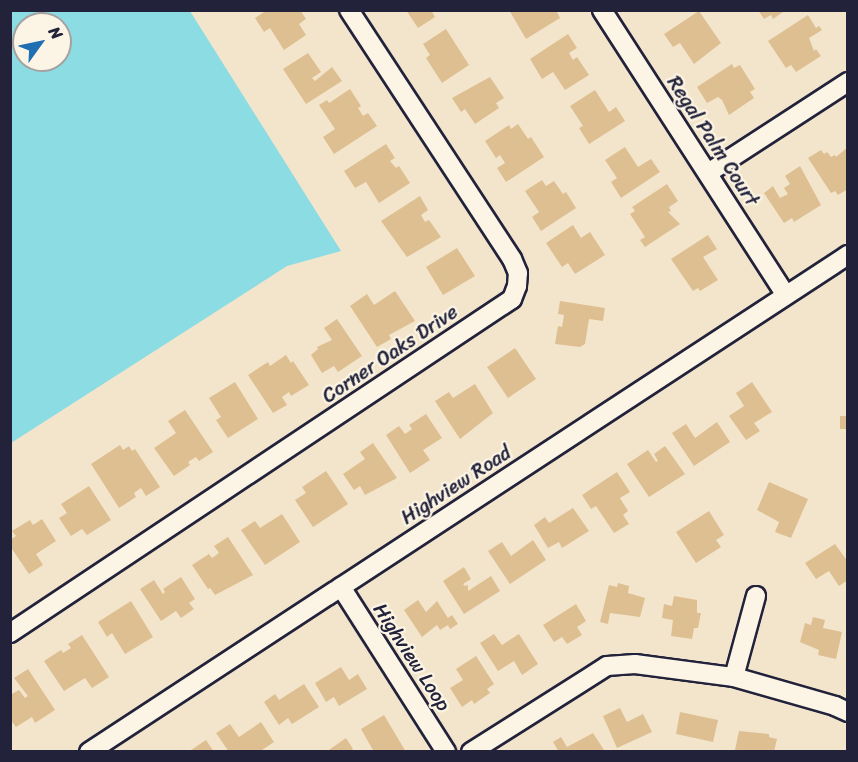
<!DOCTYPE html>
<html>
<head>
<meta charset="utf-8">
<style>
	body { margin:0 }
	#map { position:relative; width:858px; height:762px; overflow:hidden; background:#f3e5cc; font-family:Sriracha,sans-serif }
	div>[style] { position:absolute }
	.water>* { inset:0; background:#8bdce3 }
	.building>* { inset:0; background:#debf91 }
	.roads { filter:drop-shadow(2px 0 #22223b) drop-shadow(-2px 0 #22223b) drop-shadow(0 2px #22223b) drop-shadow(0 -2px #22223b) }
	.minor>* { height:18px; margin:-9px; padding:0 9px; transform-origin:9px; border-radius:9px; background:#fcf5e5 }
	span { translate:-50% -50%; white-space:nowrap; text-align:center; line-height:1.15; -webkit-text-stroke:4.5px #fcf5e5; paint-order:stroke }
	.street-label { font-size:20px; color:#22223b }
	.frame { position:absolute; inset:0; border:12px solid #22223b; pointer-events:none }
	.north { position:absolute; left:12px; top:12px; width:60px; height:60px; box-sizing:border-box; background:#fcf5e5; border:2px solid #a5a1a1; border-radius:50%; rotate:57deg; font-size:16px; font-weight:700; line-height:24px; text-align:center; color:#22223b }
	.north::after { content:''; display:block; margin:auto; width:21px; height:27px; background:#1f6fb2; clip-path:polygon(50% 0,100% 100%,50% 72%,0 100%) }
</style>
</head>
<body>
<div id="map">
	<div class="water">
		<div style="clip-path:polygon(evenodd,11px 10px,190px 11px,341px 251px,287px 266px,11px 443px,11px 10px,24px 24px,60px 24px,60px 60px,24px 60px,24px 24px)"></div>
	</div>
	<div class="building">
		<div style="clip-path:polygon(267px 10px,300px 10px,306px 19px,299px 24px,306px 35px,284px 50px,270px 28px,264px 32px,255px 18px)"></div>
		<div style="clip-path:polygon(406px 10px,431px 10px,435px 17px,418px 28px)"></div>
		<div style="clip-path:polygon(509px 10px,556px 10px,560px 18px,526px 39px)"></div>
		<div style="clip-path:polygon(758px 10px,786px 10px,773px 19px,771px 15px,764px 19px)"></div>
		<div style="clip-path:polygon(699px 11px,721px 43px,694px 64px,680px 43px,673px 47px,664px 34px)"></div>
		<div style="clip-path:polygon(808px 15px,816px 28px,819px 26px,822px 30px,809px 38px,814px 51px,816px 49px,821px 56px,796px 72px,791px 65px,786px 68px,768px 41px)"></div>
		<div style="clip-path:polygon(446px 29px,469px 65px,442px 83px,426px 58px,430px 55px,423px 44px)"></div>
		<div style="clip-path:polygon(568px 34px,577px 48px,569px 53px,573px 60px,577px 57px,589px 75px,565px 90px,553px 72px,542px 79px,530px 59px)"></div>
		<div style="clip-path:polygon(308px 53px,321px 72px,312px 78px,315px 81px,332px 67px,342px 81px,306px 104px,283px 69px)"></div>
		<div style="clip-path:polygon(732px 64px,734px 68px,740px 65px,755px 89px,750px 92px,754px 98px,729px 115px,722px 100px,718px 97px,707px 103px,697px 87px)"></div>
		<div style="clip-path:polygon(490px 77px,504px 98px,496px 103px,499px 108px,475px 124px,465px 109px,461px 112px,452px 98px)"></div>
		<div style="clip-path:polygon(350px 89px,361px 106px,358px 108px,363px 116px,368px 113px,377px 126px,334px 154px,323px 137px,335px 129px,319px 105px,327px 100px,329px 103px)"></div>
		<div style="clip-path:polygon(595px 90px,609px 112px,616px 107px,625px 121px,589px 144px,579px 128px,583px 126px,570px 106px)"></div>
		<div style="clip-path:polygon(518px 124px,528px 139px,531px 137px,544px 157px,506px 182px,497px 168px,505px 163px,500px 155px,496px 158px,485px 141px,509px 125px,511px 129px)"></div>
		<div style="clip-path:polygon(386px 144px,395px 158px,390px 161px,396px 168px,399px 166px,410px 183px,379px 203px,366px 182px,355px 188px,344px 171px)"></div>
		<div style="clip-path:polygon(625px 147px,638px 167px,651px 159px,660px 172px,621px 198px,611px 182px,617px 178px,605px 160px)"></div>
		<div style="clip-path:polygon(848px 147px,848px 189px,838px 195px,835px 191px,831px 193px,808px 158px,821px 150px,824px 154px,827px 152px,831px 157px,835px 155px,836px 157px)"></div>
		<div style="clip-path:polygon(800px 166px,821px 205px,794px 222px,792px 218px,784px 223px,764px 193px,773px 186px,780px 198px,788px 194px,784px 188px,790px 184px,785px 176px)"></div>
		<div style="clip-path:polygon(542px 180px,546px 186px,554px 181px,563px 194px,566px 192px,576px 208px,541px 231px,532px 217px,539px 212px,525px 191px)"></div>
		<div style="clip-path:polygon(667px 184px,678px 201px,669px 207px,671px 211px,668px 212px,680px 224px,645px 247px,640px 240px,645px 237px,630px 214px,635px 211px,632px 207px)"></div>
		<div style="clip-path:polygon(420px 196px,428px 210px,421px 215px,425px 222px,429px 220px,441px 237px,407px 257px,381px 221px)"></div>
		<div style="clip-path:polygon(573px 225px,581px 238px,590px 232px,605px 255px,575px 274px,568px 263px,562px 267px,546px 243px)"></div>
		<div style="clip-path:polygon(708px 235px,717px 249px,703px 257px,718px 280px,700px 291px,698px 288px,693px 291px,671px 259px)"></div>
		<div style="clip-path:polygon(457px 248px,475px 276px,443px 295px,426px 267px)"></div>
		<div style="clip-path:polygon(395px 291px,415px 321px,389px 335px,391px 339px,377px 347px,350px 306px,367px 294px,374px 305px)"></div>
		<div style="clip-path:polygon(560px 301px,605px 308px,603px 321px,589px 319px,585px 344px,580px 347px,555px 344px,558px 326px,562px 327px,564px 315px,558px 314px)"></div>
		<div style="clip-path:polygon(337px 319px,362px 356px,338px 372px,334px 366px,322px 373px,311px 355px,318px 349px,317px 347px,332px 340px,324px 328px)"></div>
		<div style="clip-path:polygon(515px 348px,536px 379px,508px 398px,487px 367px)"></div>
		<div style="clip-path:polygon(286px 355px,291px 363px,293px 361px,309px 385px,291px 396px,289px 392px,282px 397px,287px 405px,273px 413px,248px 375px,268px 362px,270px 366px)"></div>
		<div style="clip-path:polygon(235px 382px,258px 419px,228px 438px,216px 420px,221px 417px,209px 398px)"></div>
		<div style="clip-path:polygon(752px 382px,772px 412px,754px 423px,760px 431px,746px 440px,729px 416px,744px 406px,736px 393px)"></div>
		<div style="clip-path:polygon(475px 384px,493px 413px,460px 439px,435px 401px,449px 392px,453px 398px)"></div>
		<div style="clip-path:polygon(185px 410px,213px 452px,199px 461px,196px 457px,188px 462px,190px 465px,174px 476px,154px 448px,176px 433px,168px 421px)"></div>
		<div style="clip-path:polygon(426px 414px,442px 438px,423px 450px,430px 460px,410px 473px,386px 435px,399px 426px,405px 434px,412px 429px,409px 425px)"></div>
		<div style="clip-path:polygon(840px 416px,848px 416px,848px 429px,840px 429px)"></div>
		<div style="clip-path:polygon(717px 422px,730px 442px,694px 466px,672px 433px,686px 424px,695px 438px)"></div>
		<div style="clip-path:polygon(373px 443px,397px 478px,365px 495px,360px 486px,354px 490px,343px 474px,365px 459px,360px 452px)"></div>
		<div style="clip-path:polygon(120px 445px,123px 450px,129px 446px,132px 451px,135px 449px,160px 487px,146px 496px,141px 488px,134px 493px,136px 497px,119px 508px,91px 464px)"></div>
		<div style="clip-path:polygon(665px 446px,685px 474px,649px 497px,627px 464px,648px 450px,656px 462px,658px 461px,654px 454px)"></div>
		<div style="clip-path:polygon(326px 471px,348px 504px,313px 527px,295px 500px,306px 493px,302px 487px)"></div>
		<div style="clip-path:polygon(617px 472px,630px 492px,620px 498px,628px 511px,623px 515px,629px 524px,614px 533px,596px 506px,591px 509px,582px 495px)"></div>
		<div style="clip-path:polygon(769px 482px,808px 499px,791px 538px,775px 532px,779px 522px,757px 510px)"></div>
		<div style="clip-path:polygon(89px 486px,111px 520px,87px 535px,82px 529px,71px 536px,59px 518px,67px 513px,61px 504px)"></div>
		<div style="clip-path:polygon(573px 508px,589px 531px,562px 548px,559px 542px,548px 548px,534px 525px,545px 517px,549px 523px)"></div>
		<div style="clip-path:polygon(709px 511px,724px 535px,716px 540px,721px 547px,696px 563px,676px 532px)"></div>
		<div style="clip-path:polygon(282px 514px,300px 542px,265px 565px,241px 530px,255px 521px,260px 528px)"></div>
		<div style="clip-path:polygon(42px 519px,56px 541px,36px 554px,43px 565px,29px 574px,10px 546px,10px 540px,16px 536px,12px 531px,30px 520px,33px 525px)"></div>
		<div style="clip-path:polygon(228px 537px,253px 575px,215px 595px,210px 588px,208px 589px,192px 565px,209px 554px,212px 558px,219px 553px,214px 546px)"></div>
		<div style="clip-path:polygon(533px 540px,546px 560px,510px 584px,488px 551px,502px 542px,511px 556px)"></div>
		<div style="clip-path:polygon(835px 544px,848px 562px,848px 580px,839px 586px,829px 571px,816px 579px,805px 563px)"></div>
		<div style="clip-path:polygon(464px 567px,471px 579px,463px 584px,465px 586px,468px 585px,468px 591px,491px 576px,500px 591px,464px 614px,443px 581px)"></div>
		<div style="clip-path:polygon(181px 577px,195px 599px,189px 603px,194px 609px,181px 618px,176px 611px,161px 621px,140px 589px,154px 580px,163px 594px,165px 592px,163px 589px)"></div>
		<div style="clip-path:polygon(618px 583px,629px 586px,628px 593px,645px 598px,640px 617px,610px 613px,608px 624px,600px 622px,609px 585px,617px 587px)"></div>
		<div style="clip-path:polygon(674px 596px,697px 600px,697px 613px,701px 613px,698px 628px,694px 628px,692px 639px,671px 636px,673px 620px,662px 618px,664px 604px,672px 606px)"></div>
		<div style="clip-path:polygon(418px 600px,426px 612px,437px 601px,448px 618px,452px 615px,458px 624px,450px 629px,448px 625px,440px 630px,437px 625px,422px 637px,404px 610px)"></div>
		<div style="clip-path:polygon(131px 601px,153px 637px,125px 654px,112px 633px,107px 637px,98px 622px)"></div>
		<div style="clip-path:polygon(576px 604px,586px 621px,577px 627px,582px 635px,567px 644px,562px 637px,554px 642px,543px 625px)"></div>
		<div style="clip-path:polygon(813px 617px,825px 620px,823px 628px,842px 632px,836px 659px,818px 655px,819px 650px,800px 642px,805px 623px,811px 625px)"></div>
		<div style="clip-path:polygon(494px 634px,502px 645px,519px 634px,538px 664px,522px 675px,514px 661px,498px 671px,480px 643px)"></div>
		<div style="clip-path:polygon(82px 635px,109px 677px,92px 688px,85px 678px,64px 691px,44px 661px,61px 650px,63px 653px,71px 648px,68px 644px)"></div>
		<div style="clip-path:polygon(476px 656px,494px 684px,487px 689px,490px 693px,474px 704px,472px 700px,462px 707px,450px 688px,463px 680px,456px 669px)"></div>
		<div style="clip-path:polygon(341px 667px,349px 680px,358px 674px,367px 689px,339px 706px,334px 697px,326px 702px,315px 683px)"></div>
		<div style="clip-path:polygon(28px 669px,55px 710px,35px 723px,32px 717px,16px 727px,10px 719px,10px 695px,19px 690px,25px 698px,28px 696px,14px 678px)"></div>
		<div style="clip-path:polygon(304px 684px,319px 707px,292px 724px,288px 718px,279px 725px,264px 702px,275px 694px,279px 700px)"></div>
		<div style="clip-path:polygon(620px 708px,627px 722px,643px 714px,652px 732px,617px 748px,603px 716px)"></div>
		<div style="clip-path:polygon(680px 712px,718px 720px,713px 742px,676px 734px)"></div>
		<div style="clip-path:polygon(384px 715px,406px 752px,374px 752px,361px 729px)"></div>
		<div style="clip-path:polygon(261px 722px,274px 742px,259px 752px,229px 752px,216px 733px,230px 724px,239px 737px)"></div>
		<div style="clip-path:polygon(739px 731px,769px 734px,769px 737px,777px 739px,774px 752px,735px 750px)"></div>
		<div style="clip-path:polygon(593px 733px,604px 750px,602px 752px,559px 752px,553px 742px,561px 737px,567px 747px)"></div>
		<div style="clip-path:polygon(346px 738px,353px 749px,349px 752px,326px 752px)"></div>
		<div style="clip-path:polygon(206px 740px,214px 752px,192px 752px,191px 750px)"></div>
	</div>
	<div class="roads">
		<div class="minor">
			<div style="left:602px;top:10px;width:339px;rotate:57.2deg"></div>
			<div style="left:708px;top:173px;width:167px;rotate:-33deg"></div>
			<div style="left:341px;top:587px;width:196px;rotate:57.5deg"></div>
			<div style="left:10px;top:633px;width:603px;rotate:-33.64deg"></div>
			<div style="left:512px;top:299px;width:14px;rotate:-69deg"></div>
			<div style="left:517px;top:286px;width:13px;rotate:-86deg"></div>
			<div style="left:518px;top:273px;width:15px;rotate:-113deg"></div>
			<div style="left:512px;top:259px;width:298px;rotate:-123.2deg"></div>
			<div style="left:734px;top:677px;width:84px;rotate:-74.8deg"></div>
			<div style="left:89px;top:752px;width:907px;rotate:-33.22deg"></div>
			<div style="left:471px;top:752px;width:161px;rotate:-32.3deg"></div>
			<div style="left:607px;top:666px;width:28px;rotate:-4deg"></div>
			<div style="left:635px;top:664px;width:100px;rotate:7.5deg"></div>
			<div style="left:734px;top:677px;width:105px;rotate:16deg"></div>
			<div style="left:835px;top:706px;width:14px;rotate:25deg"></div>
		</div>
	</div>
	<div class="street-label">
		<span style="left:713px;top:141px;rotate:57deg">Regal Palm Court</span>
		<span style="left:390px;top:354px;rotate:-34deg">Corner Oaks Drive</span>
		<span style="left:456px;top:485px;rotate:-33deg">Highview Road</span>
		<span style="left:412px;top:657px;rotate:57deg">Highview Loop</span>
	</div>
	<div class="frame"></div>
	<div class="north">N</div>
</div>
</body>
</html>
